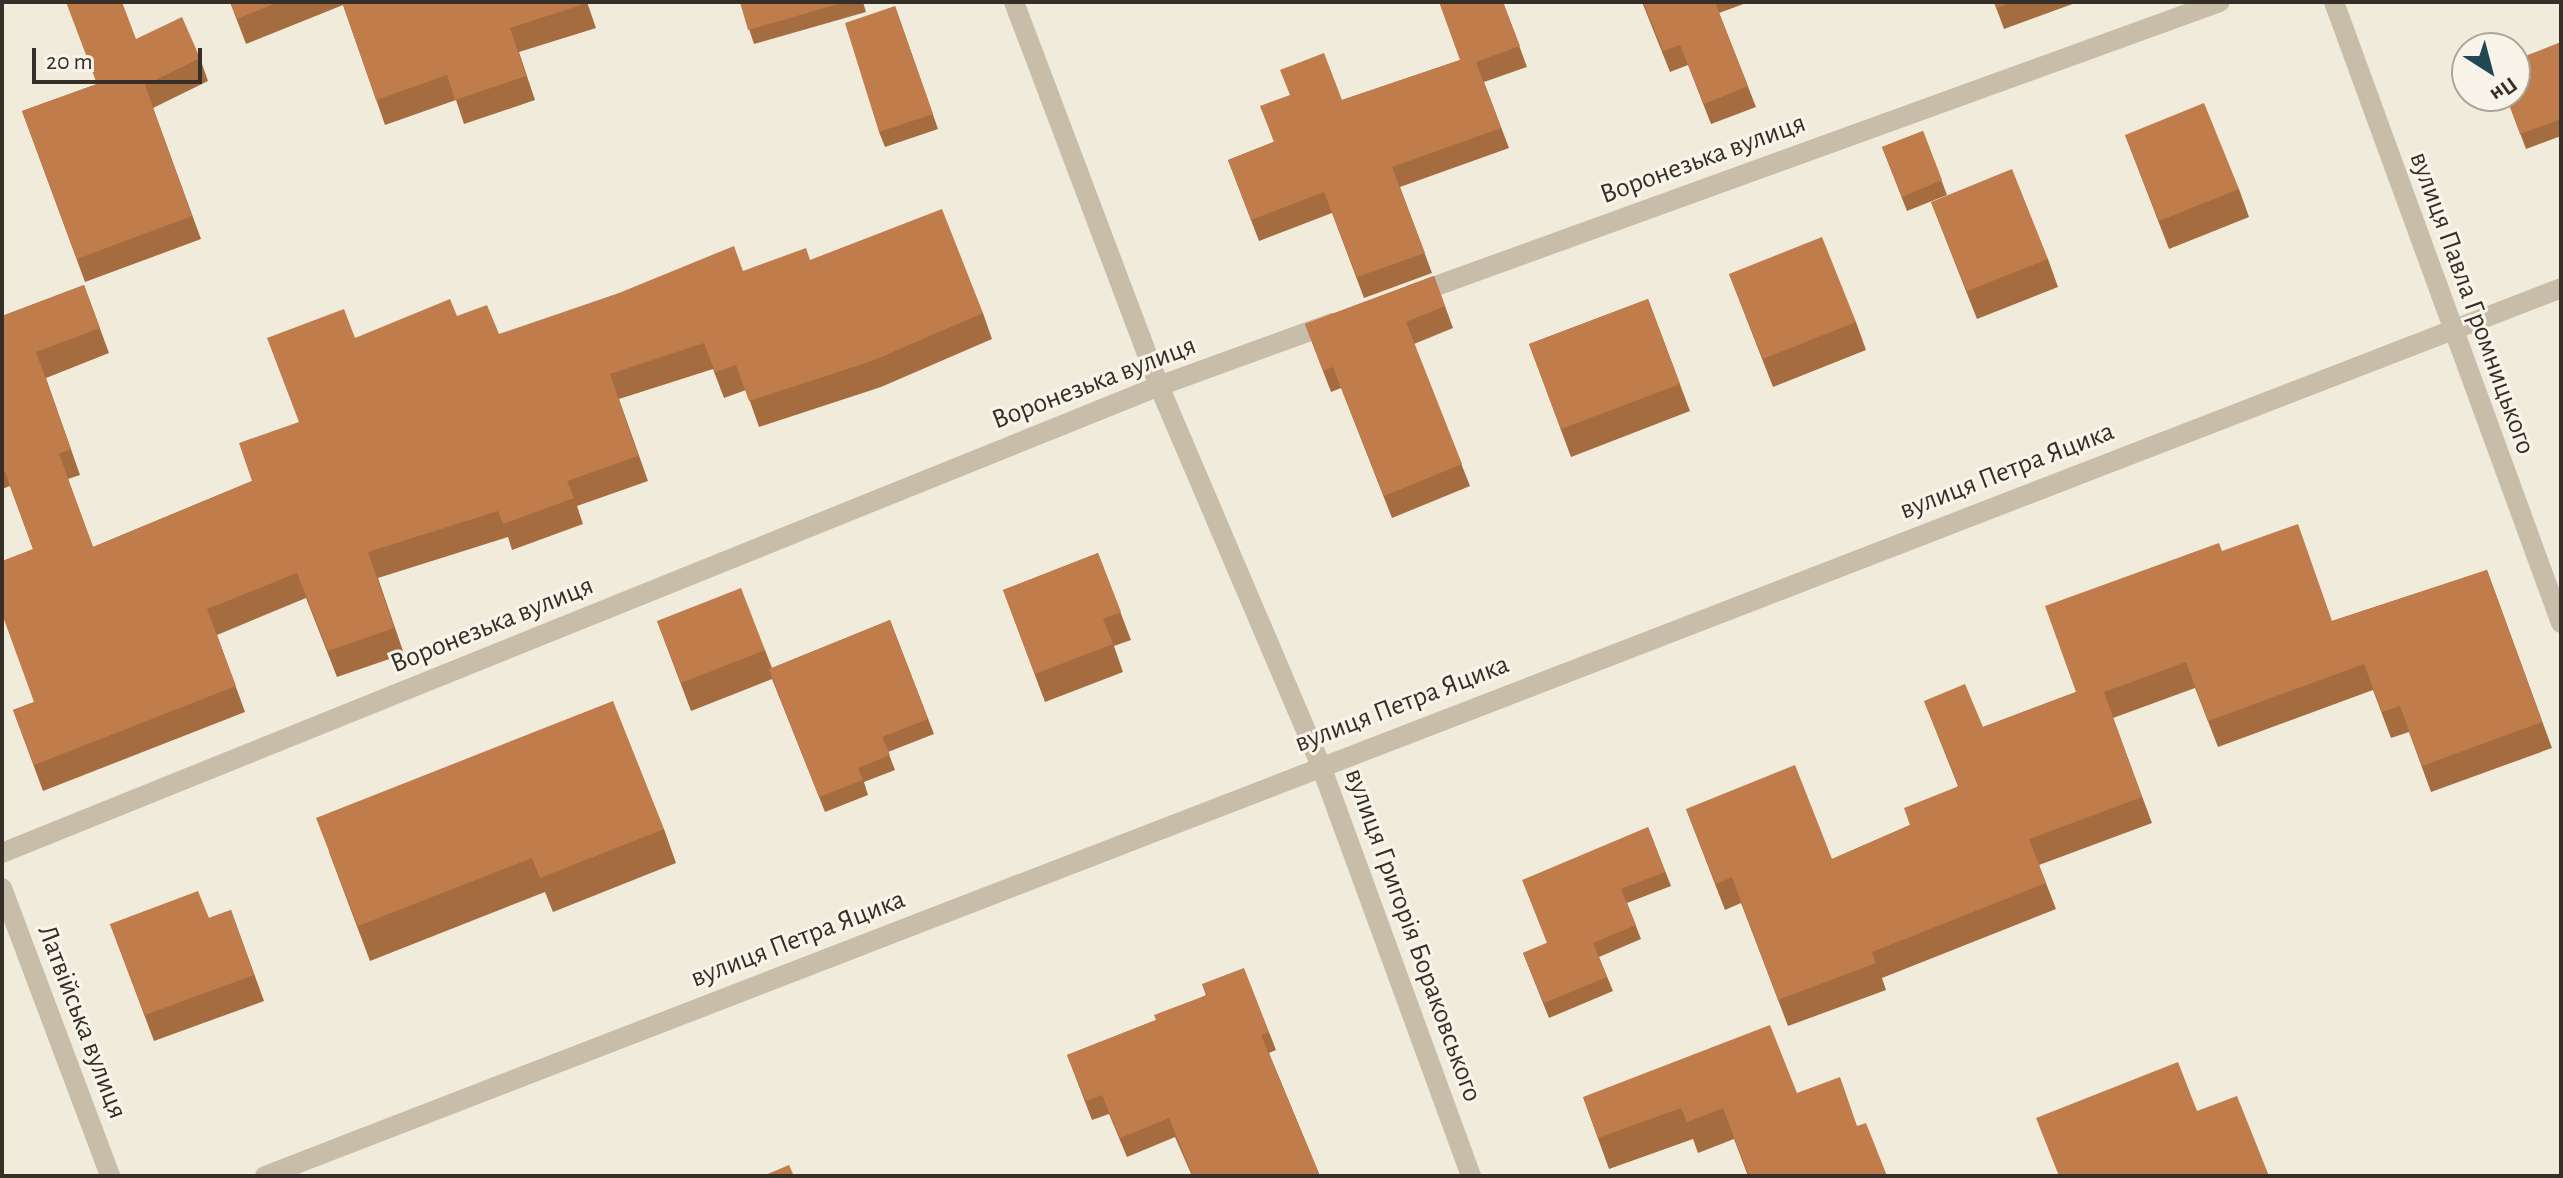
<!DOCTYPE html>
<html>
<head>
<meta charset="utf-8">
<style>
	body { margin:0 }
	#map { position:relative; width:2563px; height:1178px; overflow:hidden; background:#f1ebdc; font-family:"Alegreya Sans",sans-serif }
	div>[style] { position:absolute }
	.minor>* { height:20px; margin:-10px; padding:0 10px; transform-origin:10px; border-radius:10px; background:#c8bda9 }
	.tertiary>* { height:20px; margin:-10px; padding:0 10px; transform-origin:10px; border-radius:10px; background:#c8bda9 }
	.wall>* { inset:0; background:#a56c40 }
	.building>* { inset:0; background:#c07d4b }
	span { translate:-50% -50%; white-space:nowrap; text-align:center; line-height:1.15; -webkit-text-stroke:6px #f9f4e9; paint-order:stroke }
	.street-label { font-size:28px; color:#362f28 }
	.frame { position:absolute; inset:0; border:4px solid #362f28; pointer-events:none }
	.north { position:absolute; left:2451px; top:32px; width:80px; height:80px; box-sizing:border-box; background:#f9f4e9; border:2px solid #aba59c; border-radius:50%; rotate:144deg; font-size:22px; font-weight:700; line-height:32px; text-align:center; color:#362f28 }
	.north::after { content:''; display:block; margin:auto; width:28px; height:36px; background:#204855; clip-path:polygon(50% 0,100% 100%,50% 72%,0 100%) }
	.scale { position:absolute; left:32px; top:48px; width:170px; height:36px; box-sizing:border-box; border:4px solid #362f28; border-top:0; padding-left:10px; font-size:24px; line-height:28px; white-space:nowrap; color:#362f28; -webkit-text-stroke:6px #f9f4e9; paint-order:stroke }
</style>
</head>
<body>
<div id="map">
	<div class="minor">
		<div style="left:1014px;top:2px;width:410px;rotate:69.3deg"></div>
		<div style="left:1159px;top:386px;width:413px;rotate:66.9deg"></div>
		<div style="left:1321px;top:766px;width:437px;rotate:69.9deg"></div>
		<div style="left:2334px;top:2px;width:661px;rotate:69.92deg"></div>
		<div style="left:1411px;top:295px;width:860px;rotate:-19.91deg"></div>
		<div style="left:2px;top:853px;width:1248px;rotate:-21.98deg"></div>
		<div style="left:1159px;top:386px;width:184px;rotate:-20deg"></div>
		<div style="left:2px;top:888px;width:308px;rotate:69.4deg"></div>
	</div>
	<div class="tertiary">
		<div style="left:265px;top:1176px;width:2462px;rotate:-21.14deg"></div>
	</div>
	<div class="wall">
		<div style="clip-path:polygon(230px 2px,587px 2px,596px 28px,519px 52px,535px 100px,464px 124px,456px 100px,385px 125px,343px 5px,246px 44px)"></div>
		<div style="clip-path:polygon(740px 2px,863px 2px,866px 12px,754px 44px)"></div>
		<div style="clip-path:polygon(1503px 2px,1527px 67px,1484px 82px,1509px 148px,1400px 187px,1432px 273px,1364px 298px,1332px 213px,1259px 241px,1228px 160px,1273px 142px,1342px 100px,1460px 60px)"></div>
		<div style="clip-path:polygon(1642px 2px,1749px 2px,1719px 13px,1756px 107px,1711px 124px,1688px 65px,1670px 72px)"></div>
		<div style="clip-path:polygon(1994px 2px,2078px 2px,2004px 29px)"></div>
		<div style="clip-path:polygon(895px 6px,938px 129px,885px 147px,879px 132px)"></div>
		<div style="clip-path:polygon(136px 39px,200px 58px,208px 81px,153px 108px,201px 239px,85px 282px,22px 111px,97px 84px)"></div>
		<div style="clip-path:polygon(2561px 42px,2561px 136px,2526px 149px,2506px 96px)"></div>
		<div style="clip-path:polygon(1923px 131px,1947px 195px,1907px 211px,1882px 147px)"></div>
		<div style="clip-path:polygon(2125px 135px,2239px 189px,2249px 217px,2169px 249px)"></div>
		<div style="clip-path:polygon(1931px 202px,2048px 259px,2058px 287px,1977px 319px)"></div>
		<div style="clip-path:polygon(810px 260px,983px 313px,992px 339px,881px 387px,759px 427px,746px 390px,724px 398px,713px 369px,619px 399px,648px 481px,577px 506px,583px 524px,512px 550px,508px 537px,378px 578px,404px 654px,337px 677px,306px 598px,217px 635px,245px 712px,43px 791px,13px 710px,34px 702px,33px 549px,10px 486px,2px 489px,2px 316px,84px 285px,109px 353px,46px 378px,80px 475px,68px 479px,93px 547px,252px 481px,299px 422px,355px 338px,457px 316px,499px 334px,743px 271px)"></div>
		<div style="clip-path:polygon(1729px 274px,1856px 322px,1866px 350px,1773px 387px)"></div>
		<div style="clip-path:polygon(1434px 276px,1453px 328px,1414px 344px,1470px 486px,1392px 518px,1341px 388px,1331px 392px,1305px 324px)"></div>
		<div style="clip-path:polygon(1648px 299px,1690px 411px,1571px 457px,1529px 344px)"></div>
		<div style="clip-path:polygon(2222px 551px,2332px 621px,2487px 570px,2552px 748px,2431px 792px,2409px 732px,2391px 738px,2373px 690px,2218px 747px,2195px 688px,2113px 718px,2152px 823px,2039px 865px,2056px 909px,1882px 978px,1886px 990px,1788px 1026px,1741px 903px,1725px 910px,1686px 809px,1832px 859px,1910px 825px,1958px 786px,1924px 701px,1983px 727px,2076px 692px)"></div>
		<div style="clip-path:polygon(1098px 553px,1131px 640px,1114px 646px,1123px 672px,1045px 702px,1003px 590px)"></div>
		<div style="clip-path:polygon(890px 620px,934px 734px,888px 752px,895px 770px,864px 782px,868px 795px,825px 812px,772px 679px,691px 711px,657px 621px,765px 650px,772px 668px)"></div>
		<div style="clip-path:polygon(1648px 827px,1671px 886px,1627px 903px,1641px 939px,1599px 957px,1613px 991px,1549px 1018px,1523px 953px,1547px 943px)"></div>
		<div style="clip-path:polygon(664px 829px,676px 863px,553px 912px,545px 892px,370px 961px,329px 852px)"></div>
		<div style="clip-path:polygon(231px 910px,264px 1001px,154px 1041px,110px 924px,209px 918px)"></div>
		<div style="clip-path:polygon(1202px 984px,1269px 1032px,1276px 1050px,1269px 1053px,1320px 1176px,1192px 1176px,1175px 1137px,1127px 1157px,1109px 1114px,1092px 1120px,1067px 1055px,1156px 1020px,1206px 995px)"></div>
		<div style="clip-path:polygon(1797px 1093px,1857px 1126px,1887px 1176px,1748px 1176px,1734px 1139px,1698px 1153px,1693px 1139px,1609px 1169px,1583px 1097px)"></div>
	</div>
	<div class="building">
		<div style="clip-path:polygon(66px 2px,122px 2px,136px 39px,182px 17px,200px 58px,145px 85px,192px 216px,77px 259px,22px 111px,97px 84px)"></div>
		<div style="clip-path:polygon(230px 2px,279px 2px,237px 19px)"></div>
		<div style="clip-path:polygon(342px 2px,586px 2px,587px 3px,510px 28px,526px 76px,455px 100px,447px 75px,376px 100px)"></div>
		<div style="clip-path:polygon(740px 2px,845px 2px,748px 30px)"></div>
		<div style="clip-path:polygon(1439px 2px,1503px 2px,1520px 46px,1476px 62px,1501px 128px,1392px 167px,1425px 253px,1357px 277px,1324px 192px,1251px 220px,1228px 160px,1274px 142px,1260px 106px,1290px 95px,1280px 70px,1324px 53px,1342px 100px,1460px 60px)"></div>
		<div style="clip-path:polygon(1643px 2px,1715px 2px,1748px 86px,1704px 104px,1680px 45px,1663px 51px)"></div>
		<div style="clip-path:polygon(1994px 2px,2013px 2px,1996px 8px)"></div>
		<div style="clip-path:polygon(895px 6px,933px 114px,879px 132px,845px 23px)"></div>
		<div style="clip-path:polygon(2561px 42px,2561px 119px,2520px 134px,2506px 96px,2515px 96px,2515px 60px)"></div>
		<div style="clip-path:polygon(2204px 103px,2239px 189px,2159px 221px,2125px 135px)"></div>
		<div style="clip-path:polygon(1923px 131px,1942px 180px,1902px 197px,1882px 147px)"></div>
		<div style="clip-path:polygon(2012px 169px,2048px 259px,1967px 291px,1931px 202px)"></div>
		<div style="clip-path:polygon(942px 209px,983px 313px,872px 361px,749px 401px,736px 365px,715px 372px,704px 343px,610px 374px,638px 456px,567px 481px,574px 498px,503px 524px,498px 511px,368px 552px,394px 628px,328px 651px,297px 573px,207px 609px,236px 686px,34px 765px,13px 710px,34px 702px,2px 614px,2px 561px,33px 549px,2px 464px,2px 316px,84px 285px,100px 328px,36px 352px,71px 449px,59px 454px,93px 547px,252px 481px,239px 443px,299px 422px,267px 338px,344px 309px,355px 338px,450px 299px,457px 316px,487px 305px,499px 334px,619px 293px,734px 246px,743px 271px,806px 248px,810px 260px)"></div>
		<div style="clip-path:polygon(1822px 237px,1856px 322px,1763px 359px,1729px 274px)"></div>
		<div style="clip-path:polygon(1434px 276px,1445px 306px,1406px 322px,1462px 464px,1384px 496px,1333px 367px,1323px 371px,1305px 324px)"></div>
		<div style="clip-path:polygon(1648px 299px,1680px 384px,1561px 429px,1529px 344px)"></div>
		<div style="clip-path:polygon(2298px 524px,2332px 621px,2487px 570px,2542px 722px,2422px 766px,2400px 706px,2382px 712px,2364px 664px,2208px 721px,2186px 662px,2104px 692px,2142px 797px,2029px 839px,2046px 883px,1872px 952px,1876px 963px,1778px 1000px,1732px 877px,1716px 884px,1686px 809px,1795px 765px,1832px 859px,1910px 825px,1904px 808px,1959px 786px,1924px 701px,1965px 684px,1983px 727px,2076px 692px,2045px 606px,2219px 543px,2222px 551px)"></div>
		<div style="clip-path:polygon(1098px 553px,1121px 612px,1103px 619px,1113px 644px,1035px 674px,1003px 590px)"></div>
		<div style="clip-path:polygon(741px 588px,765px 650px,681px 683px,657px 621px)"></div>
		<div style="clip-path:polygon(890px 620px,928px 719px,882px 737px,890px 755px,858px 768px,863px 780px,819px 797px,769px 669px)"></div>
		<div style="clip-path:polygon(613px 701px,664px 829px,540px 878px,532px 858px,358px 926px,316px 818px)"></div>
		<div style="clip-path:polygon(1648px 827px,1665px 872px,1621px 889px,1636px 925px,1593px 943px,1607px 977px,1544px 1003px,1523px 953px,1547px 943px,1522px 880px)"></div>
		<div style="clip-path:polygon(198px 891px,209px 918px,231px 910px,254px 975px,145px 1015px,110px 924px)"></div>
		<div style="clip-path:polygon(1244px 968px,1269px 1032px,1261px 1035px,1320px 1176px,1193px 1176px,1169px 1118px,1120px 1138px,1102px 1095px,1086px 1101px,1067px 1055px,1156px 1020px,1154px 1015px,1207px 995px,1202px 984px)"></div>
		<div style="clip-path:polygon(1770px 1025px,1797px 1093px,1840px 1077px,1857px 1126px,1866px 1123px,1887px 1176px,1749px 1176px,1723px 1108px,1687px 1122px,1681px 1108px,1598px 1138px,1583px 1097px)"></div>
		<div style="clip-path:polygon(2178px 1062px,2197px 1111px,2237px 1096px,2269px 1176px,2059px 1176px,2036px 1118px)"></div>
		<div style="clip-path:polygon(789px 1165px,794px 1176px,763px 1176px)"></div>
	</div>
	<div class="street-label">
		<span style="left:1703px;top:159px;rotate:-20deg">Воронезька вулиця</span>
		<span style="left:2472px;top:303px;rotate:70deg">вулиця Павла Громницького</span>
		<span style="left:1094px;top:383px;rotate:-21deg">Воронезька вулиця</span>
		<span style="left:2007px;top:471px;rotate:-21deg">вулиця Петра Яцика</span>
		<span style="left:492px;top:625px;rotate:-22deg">Воронезька вулиця</span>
		<span style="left:1402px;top:704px;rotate:-21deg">вулиця Петра Яцика</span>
		<span style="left:1413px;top:935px;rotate:70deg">вулиця Григорія Бораковського</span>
		<span style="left:798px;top:939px;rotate:-21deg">вулиця Петра Яцика</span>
		<span style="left:82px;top:1022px;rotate:69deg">Латвійська вулиця</span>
	</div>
	<div class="frame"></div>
	<div class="north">Пн</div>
	<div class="scale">20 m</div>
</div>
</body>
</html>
